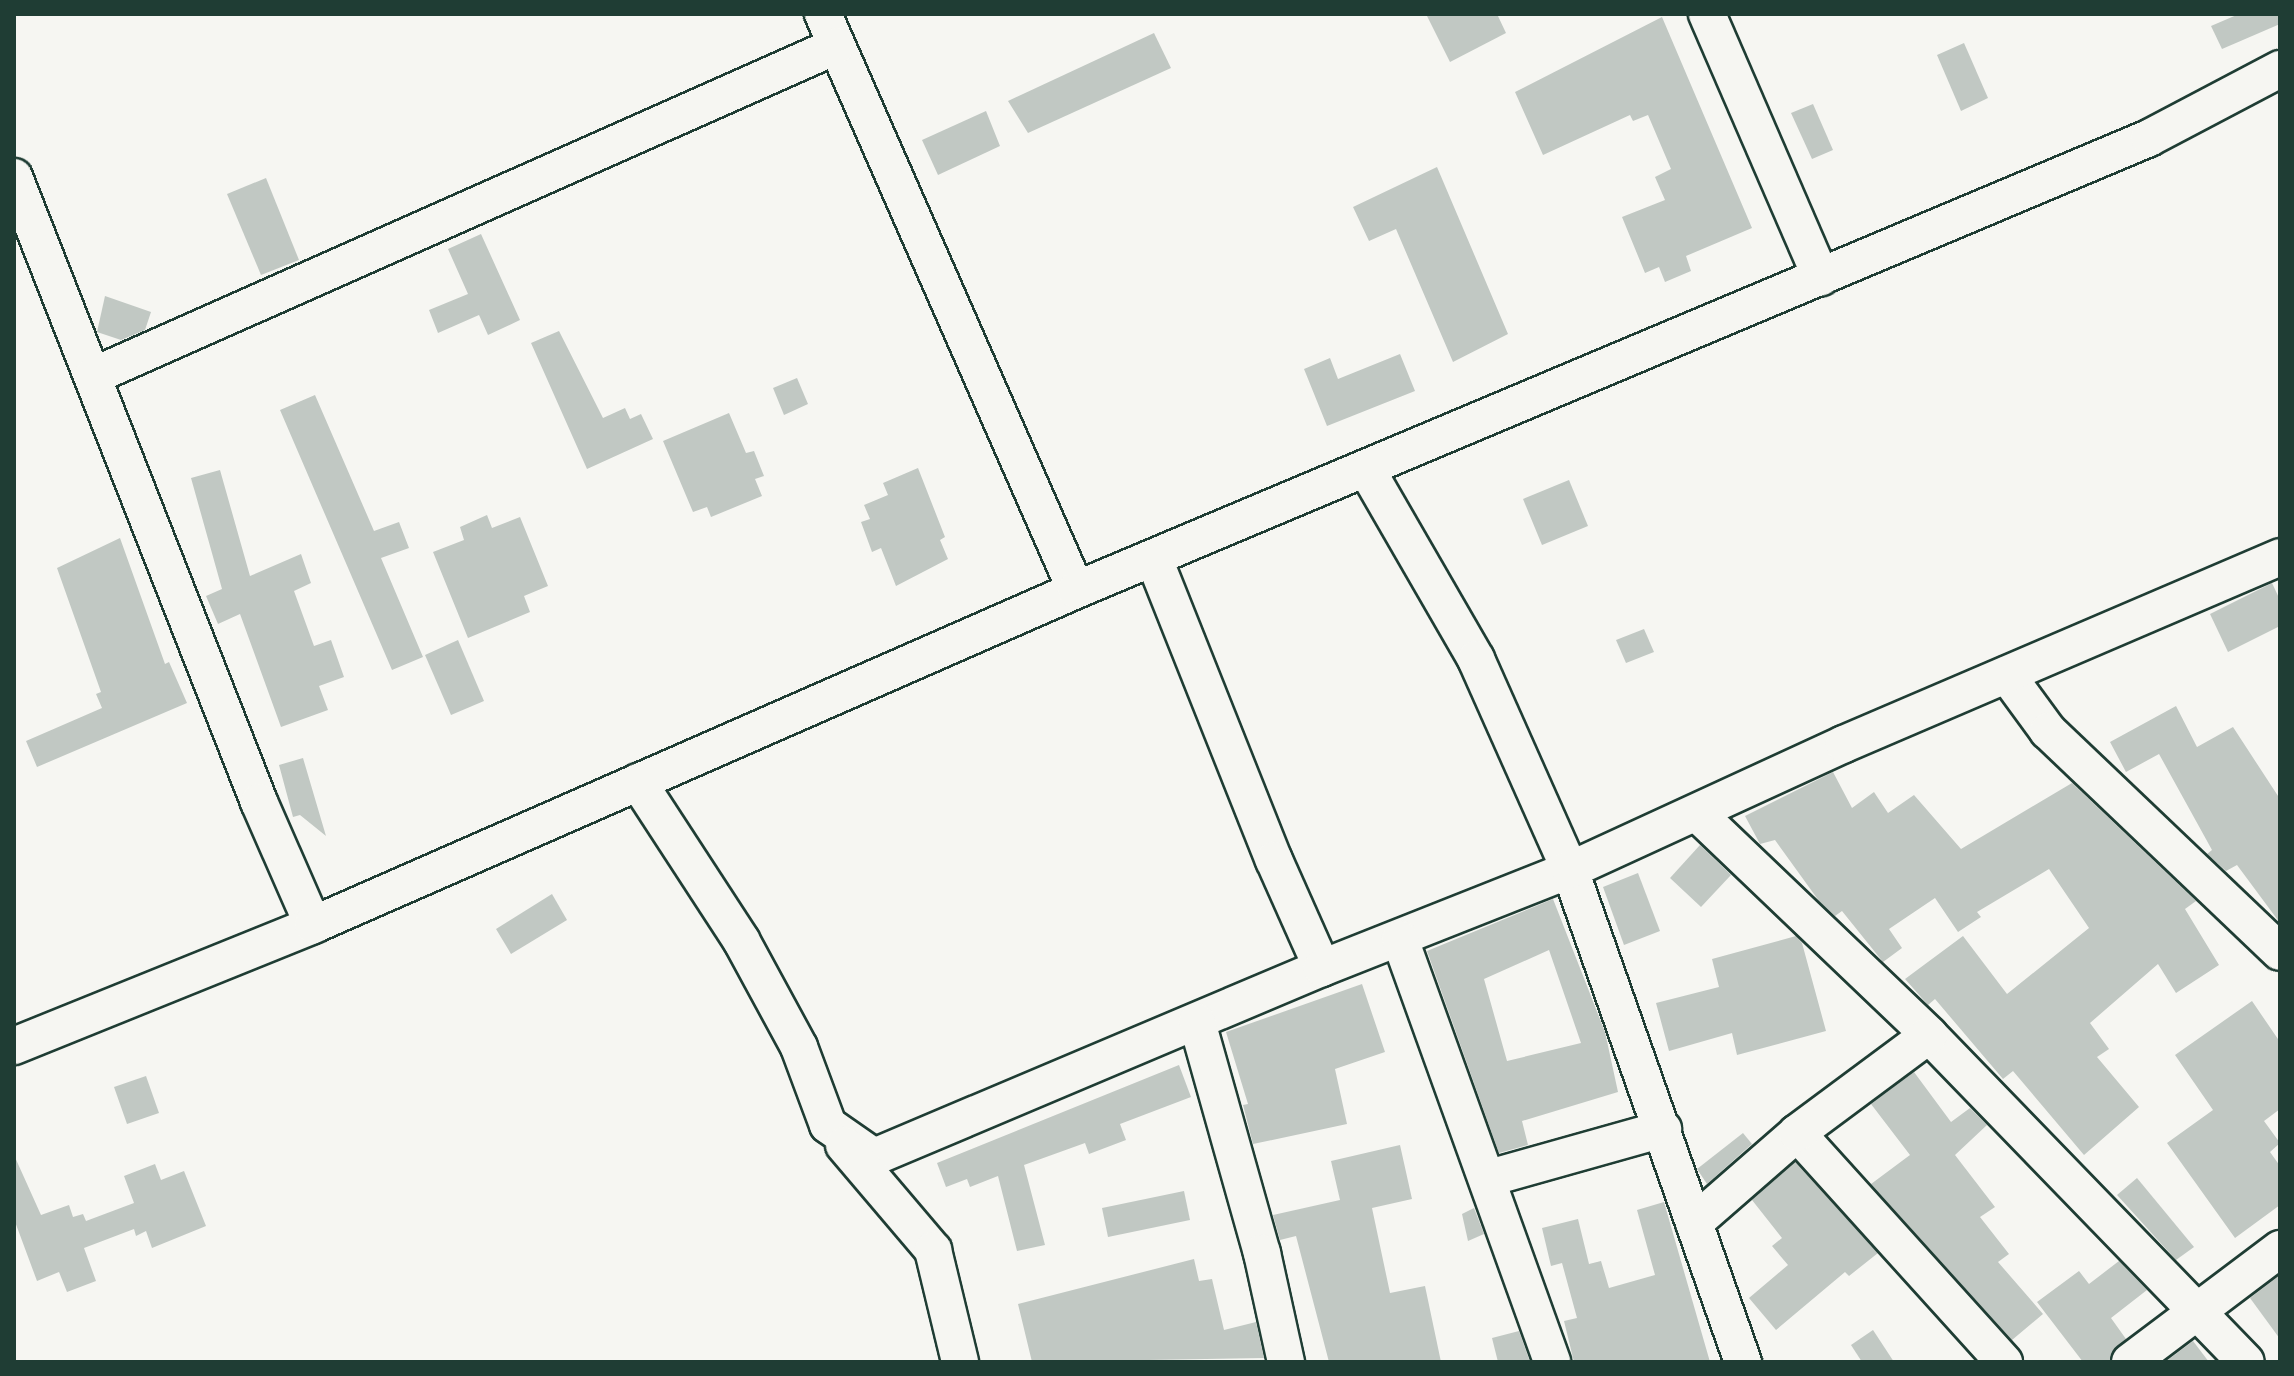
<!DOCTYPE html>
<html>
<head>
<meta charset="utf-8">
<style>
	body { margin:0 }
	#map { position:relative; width:2294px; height:1376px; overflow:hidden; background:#f6f6f2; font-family:Sriracha,sans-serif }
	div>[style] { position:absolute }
	.building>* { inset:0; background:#c1c8c3 }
	.roads { filter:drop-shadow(2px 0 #1f3d34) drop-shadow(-2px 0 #1f3d34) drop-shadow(0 2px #1f3d34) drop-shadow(0 -2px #1f3d34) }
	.minor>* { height:36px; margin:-18px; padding:0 18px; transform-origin:18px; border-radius:18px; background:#f6f6f2 }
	span { translate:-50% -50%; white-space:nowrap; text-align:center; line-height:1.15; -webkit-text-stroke:6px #f6f6f2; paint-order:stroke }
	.frame { position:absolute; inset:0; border:16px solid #1f3d34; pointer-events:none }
</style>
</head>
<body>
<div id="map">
	<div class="building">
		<div style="clip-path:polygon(1426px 14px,1497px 14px,1506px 33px,1450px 62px)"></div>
		<div style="clip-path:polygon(2239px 14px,2280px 14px,2280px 24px,2222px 49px,2211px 26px)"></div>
		<div style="clip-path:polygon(1662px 17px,1752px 228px,1686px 256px,1691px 271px,1665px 282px,1659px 267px,1645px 273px,1622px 217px,1665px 200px,1655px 177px,1671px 169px,1648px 115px,1633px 121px,1630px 115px,1543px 155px,1515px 92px)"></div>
		<div style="clip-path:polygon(1154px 33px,1171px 68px,1028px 133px,1008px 101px)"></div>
		<div style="clip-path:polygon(1964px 43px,1988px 98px,1961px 111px,1937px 55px)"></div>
		<div style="clip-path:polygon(1813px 104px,1833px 150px,1812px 159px,1791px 113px)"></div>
		<div style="clip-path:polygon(986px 111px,1000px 146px,938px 175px,922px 140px)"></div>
		<div style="clip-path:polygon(1437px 167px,1508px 334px,1453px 362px,1396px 229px,1369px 241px,1353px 207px)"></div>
		<div style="clip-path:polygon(266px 178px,299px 260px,261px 275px,227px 194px)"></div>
		<div style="clip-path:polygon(481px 234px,520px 320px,488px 335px,479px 315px,438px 333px,429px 310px,468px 294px,448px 249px)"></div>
		<div style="clip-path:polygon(105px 296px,151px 312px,145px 330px,121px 340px,97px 332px)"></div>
		<div style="clip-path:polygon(559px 331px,603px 418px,625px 408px,630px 419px,641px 414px,653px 439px,587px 469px,531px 343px)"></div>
		<div style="clip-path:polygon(1400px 354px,1415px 391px,1327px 426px,1304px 369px,1330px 358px,1338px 379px)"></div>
		<div style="clip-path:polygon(797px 378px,808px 404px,784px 415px,773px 388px)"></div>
		<div style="clip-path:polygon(315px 395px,374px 531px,399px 522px,409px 548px,381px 558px,423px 657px,392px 670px,280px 410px)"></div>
		<div style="clip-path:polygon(729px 413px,746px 453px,754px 451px,764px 476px,755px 479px,762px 496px,711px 517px,707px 507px,693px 512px,663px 441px)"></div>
		<div style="clip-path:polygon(918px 468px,945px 537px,940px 540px,948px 559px,896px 586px,881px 548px,872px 552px,861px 522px,870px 519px,864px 505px,888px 495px,883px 483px)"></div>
		<div style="clip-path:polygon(220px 470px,250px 576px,301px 554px,311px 583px,294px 591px,314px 646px,331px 640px,344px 677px,319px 686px,328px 710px,281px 727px,240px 614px,218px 624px,206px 596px,222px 589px,191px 478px)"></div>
		<div style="clip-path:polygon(1569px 480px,1588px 526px,1542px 545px,1523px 499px)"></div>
		<div style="clip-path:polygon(487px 515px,492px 528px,520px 517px,548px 586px,524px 596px,530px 612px,468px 638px,433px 552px,464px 540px,460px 527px)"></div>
		<div style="clip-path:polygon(120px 538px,165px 664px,169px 662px,187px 703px,37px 767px,26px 741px,102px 708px,96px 694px,101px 692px,57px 568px)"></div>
		<div style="clip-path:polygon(2272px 583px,2280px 600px,2280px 626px,2228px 652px,2210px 614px)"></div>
		<div style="clip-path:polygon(1644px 629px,1654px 652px,1626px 663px,1616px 640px)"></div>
		<div style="clip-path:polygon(458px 640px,484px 701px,451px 715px,425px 655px)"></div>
		<div style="clip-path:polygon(2176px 706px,2197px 747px,2233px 727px,2280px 799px,2280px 923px,2237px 865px,2226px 871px,2207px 854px,2212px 850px,2159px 754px,2126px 772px,2110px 742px)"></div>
		<div style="clip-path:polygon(303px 758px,326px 836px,300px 815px,293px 817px,279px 765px)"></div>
		<div style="clip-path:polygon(1833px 772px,1852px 808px,1874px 792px,1888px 813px,1914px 795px,1961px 849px,2072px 783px,2196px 901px,2185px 909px,2219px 965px,2176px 993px,2158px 964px,2090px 1023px,2109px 1049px,2097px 1057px,2139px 1107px,2084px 1155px,2013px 1071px,2003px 1079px,1935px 999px,1928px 1005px,1905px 979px,1963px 936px,2007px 994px,2089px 928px,2049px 869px,1977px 912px,1981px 917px,1958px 932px,1935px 898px,1889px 929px,1902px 948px,1883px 962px,1842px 911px,1835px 916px,1819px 901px,1775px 840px,1760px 844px,1745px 816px)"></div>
		<div style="clip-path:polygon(1700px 845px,1731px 875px,1701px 907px,1670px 878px)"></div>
		<div style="clip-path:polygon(1638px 873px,1660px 931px,1624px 945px,1603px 887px)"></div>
		<div style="clip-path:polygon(552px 894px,567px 920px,511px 954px,496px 929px)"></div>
		<div style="clip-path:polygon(evenodd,1553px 899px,1605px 1032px,1618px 1092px,1522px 1121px,1528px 1145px,1499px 1153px,1427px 951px,1553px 899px,1549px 950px,1581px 1043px,1507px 1061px,1484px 979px,1549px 950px)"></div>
		<div style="clip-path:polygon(1796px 936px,1802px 943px,1826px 1031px,1737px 1055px,1732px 1033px,1669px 1051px,1656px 1003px,1719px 987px,1712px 959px)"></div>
		<div style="clip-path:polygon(1362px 984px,1385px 1052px,1335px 1069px,1347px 1124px,1253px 1144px,1243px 1105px,1248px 1104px,1226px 1032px)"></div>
		<div style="clip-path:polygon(2252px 1001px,2280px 1042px,2280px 1109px,2264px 1121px,2280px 1143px,2270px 1152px,2280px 1166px,2280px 1205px,2235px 1238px,2167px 1143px,2213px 1110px,2175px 1055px)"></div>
		<div style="clip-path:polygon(1179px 1065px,1191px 1097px,1120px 1124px,1126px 1140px,1089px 1154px,1085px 1143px,1024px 1165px,1045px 1245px,1017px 1251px,998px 1176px,970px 1187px,967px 1179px,946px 1187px,937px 1163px)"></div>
		<div style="clip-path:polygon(1914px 1072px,1951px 1122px,1970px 1108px,1987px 1125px,1955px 1155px,1995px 1207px,1980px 1217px,2009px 1254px,1998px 1262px,2043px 1314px,2012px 1340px,1871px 1184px,1910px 1155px,1871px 1104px)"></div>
		<div style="clip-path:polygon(146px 1076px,159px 1113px,127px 1124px,114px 1087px)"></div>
		<div style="clip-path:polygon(1743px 1133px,1752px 1144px,1707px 1184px,1697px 1169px)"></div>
		<div style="clip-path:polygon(1400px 1145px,1412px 1199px,1372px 1208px,1390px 1293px,1425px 1286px,1441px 1362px,1329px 1362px,1296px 1236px,1280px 1240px,1273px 1215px,1340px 1200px,1331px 1161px)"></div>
		<div style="clip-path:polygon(14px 1155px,41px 1215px,69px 1205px,73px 1217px,83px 1214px,86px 1221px,134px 1203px,124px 1176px,155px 1164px,161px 1180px,184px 1171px,206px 1226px,152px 1248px,146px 1231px,136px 1236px,134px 1229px,84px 1248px,96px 1281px,67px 1292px,59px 1272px,37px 1281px,14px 1219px)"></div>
		<div style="clip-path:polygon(1795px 1162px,1878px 1253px,1849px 1276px,1845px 1272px,1776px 1330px,1749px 1298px,1788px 1265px,1772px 1246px,1782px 1238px,1752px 1200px)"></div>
		<div style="clip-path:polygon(2137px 1178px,2194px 1247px,2176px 1260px,2117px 1195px)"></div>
		<div style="clip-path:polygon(1184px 1191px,1190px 1220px,1108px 1237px,1102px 1208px)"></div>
		<div style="clip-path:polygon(1664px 1202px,1710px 1362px,1574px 1362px,1564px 1321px,1577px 1318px,1562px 1263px,1551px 1266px,1542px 1228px,1578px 1219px,1589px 1264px,1601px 1261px,1609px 1288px,1655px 1275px,1637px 1210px)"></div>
		<div style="clip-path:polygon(1474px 1208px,1484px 1234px,1468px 1241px,1462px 1214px)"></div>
		<div style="clip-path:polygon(1194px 1259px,1199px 1281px,1212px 1279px,1224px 1330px,1256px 1322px,1264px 1358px,1032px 1362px,1018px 1304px)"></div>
		<div style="clip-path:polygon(2119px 1261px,2147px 1290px,2111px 1318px,2126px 1339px,2109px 1362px,2083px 1362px,2037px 1302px,2079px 1271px,2089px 1284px)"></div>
		<div style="clip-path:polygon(2280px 1275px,2280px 1339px,2250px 1298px)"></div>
		<div style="clip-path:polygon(1873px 1330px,1894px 1362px,1862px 1362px,1851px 1345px)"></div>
		<div style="clip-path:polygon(1519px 1331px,1530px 1362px,1498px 1362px,1492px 1338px)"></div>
		<div style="clip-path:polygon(2193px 1341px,2209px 1362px,2165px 1362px)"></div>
	</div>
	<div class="roads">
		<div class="minor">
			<div style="left:823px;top:14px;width:629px;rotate:66.29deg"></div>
			<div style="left:1707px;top:14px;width:287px;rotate:66.6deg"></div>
			<div style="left:14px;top:177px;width:671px;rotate:68.59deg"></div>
			<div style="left:259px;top:802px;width:134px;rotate:66.3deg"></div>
			<div style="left:93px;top:376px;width:813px;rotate:-23.95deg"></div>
			<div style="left:1367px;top:470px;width:218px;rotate:60deg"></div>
			<div style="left:1476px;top:659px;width:231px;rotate:66deg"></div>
			<div style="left:1570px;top:870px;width:522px;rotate:70.63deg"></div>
			<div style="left:1154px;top:559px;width:324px;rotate:68.3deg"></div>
			<div style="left:1274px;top:860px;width:118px;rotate:66deg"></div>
			<div style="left:2007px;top:675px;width:69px;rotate:53.8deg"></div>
			<div style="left:2048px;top:731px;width:320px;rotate:43.6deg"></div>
			<div style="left:638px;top:782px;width:189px;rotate:56.9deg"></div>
			<div style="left:741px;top:940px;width:122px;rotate:61.5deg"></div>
			<div style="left:799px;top:1047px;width:83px;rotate:69.6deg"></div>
			<div style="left:828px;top:1125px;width:56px;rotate:34.8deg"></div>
			<div style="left:874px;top:1157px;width:486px;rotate:-22.9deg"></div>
			<div style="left:1322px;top:968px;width:267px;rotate:-21.6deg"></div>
			<div style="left:1570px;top:870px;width:302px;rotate:-24.7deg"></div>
			<div style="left:1844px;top:744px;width:474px;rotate:-23.2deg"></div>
			<div style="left:1698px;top:814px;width:320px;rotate:43.7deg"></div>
			<div style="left:1929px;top:1035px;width:455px;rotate:45.9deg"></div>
			<div style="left:1400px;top:939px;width:449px;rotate:70.2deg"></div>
			<div style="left:1197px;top:1022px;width:240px;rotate:74.3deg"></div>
			<div style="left:1262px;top:1253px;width:112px;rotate:77.6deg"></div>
			<div style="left:14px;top:1046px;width:323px;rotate:-22deg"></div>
			<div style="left:313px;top:925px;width:833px;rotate:-23.7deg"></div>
			<div style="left:1076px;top:590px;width:1164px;rotate:-22.84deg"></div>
			<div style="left:2149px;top:138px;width:148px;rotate:-27.8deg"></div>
			<div style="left:1797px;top:1133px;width:309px;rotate:47.9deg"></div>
			<div style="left:844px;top:1145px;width:138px;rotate:49.7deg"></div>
			<div style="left:933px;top:1250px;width:115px;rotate:76.4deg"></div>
			<div style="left:1489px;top:1178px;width:181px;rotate:-15.7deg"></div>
			<div style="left:1694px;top:1223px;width:137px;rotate:-41.1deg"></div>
			<div style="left:1797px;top:1133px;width:164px;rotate:-36.6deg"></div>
			<div style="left:2130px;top:1362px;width:188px;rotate:-37deg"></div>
		</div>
	</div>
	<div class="frame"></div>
</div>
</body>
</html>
